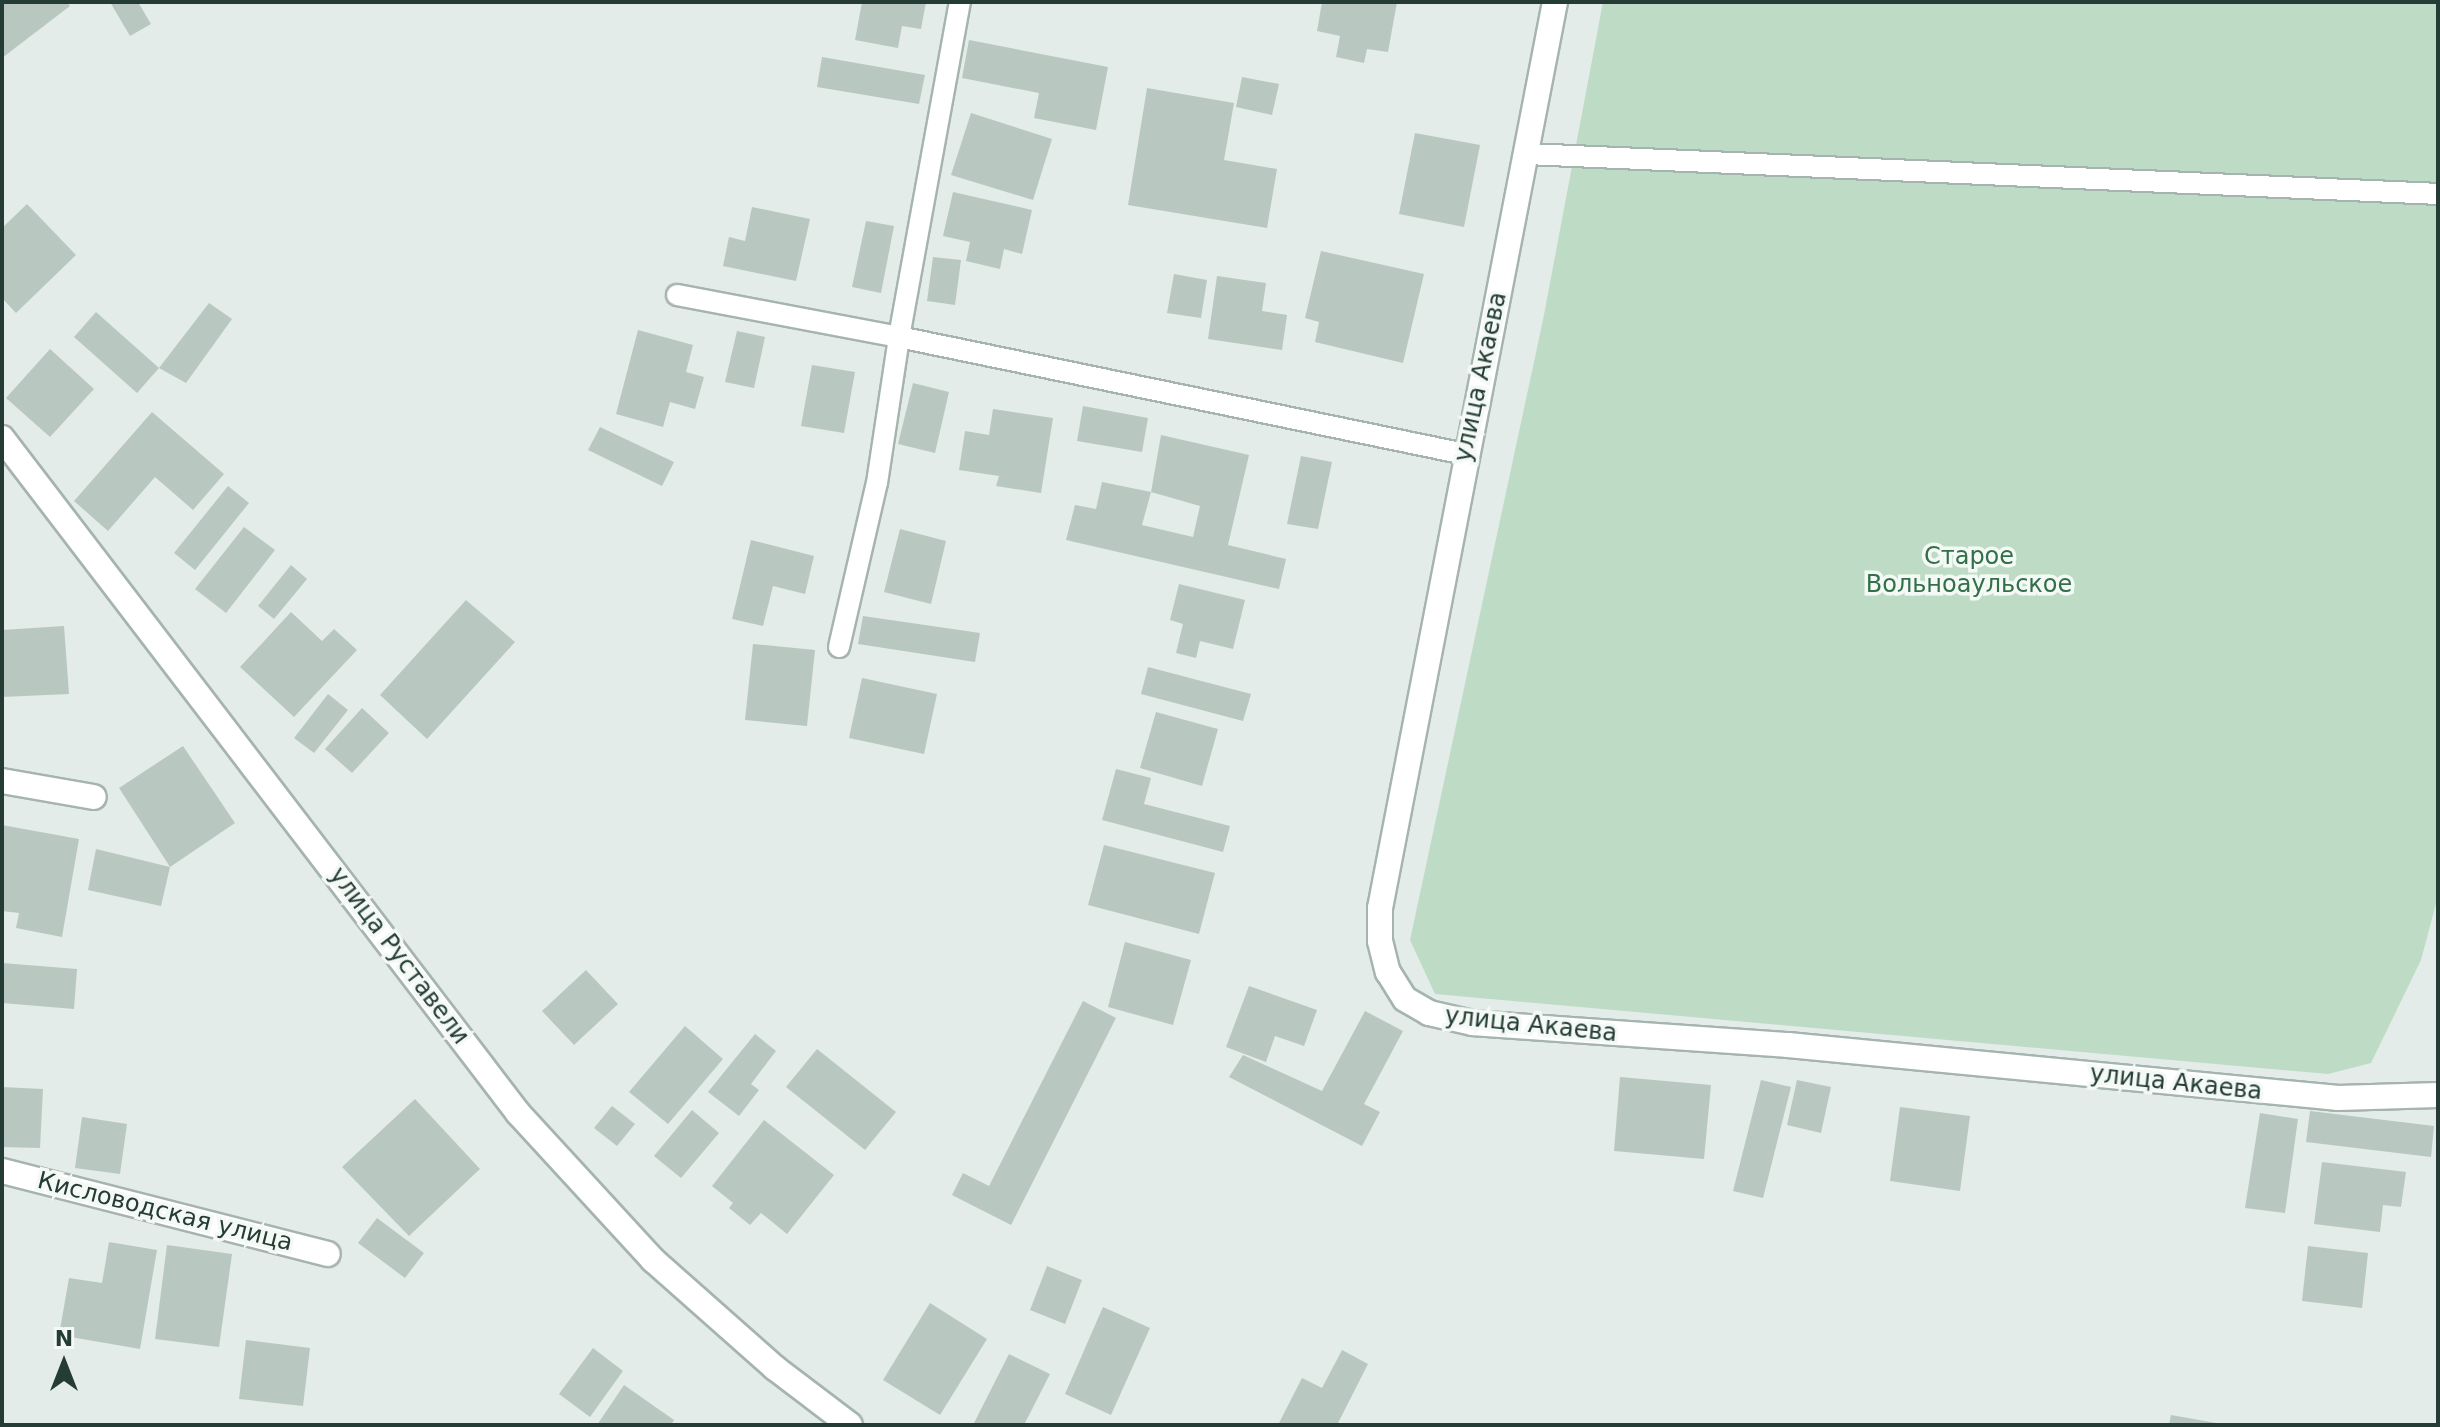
<!DOCTYPE html>
<html>
<head>
<meta charset="utf-8">
<style>
	body { margin:0 }
	#map { position:relative; width:2440px; height:1427px; overflow:hidden; background:#e3ece8; font-family:"DejaVu Sans",sans-serif }
	div>[style] { position:absolute }
	.green>* { inset:0; background:#bedcc5 }
	.building>* { inset:0; background:#b9c7c1 }
	.roads { filter:drop-shadow(2px 0 #a6b4af) drop-shadow(-2px 0 #a6b4af) drop-shadow(0 2px #a6b4af) drop-shadow(0 -2px #a6b4af) }
	.lane>* { height:20px; margin:-10px; padding:0 10px; transform-origin:10px; border-radius:10px; background:#fff }
	.street>* { height:24px; margin:-12px; padding:0 12px; transform-origin:12px; border-radius:12px; background:#fff }
	span { translate:-50% -50%; white-space:nowrap; text-align:center; line-height:1.15; -webkit-text-stroke:7px #f4f9f6; paint-order:stroke }
	.street-label { font-size:24px; color:#243c35 }
	.park-label { font-size:24px; color:#317048 }
	.frame { position:absolute; inset:0; border:4px solid #243c35; pointer-events:none }
	.north { position:absolute; left:24px; top:1323px; width:80px; height:80px; -webkit-text-stroke:6px #f4f9f6; paint-order:stroke; rotate:0deg; font-size:22px; font-weight:700; line-height:32px; text-align:center; color:#243c35 }
	.north::after { content:''; display:block; margin:auto; width:28px; height:36px; background:#243c35; clip-path:polygon(50% 0,100% 100%,50% 72%,0 100%) }
</style>
</head>
<body>
<div id="map">
	<div class="green">
		<div style="clip-path:polygon(1603px 2px,2438px 2px,2438px 896px,2421px 960px,2371px 1063px,2328px 1074px,1435px 994px,1410px 940px,1543px 320px)"></div>
	</div>
	<div class="building">
		<div style="clip-path:polygon(2px 2px,67px 2px,70px 6px,2px 58px)"></div>
		<div style="clip-path:polygon(110px 2px,138px 2px,151px 24px,130px 36px)"></div>
		<div style="clip-path:polygon(862px 2px,926px 2px,921px 29px,902px 26px,898px 48px,855px 40px)"></div>
		<div style="clip-path:polygon(1322px 2px,1397px 2px,1388px 52px,1367px 49px,1364px 63px,1336px 57px,1340px 36px,1317px 31px)"></div>
		<div style="clip-path:polygon(969px 40px,1108px 67px,1096px 130px,1034px 118px,1039px 93px,962px 78px)"></div>
		<div style="clip-path:polygon(822px 57px,925px 75px,919px 104px,817px 87px)"></div>
		<div style="clip-path:polygon(1242px 77px,1279px 84px,1272px 115px,1236px 107px)"></div>
		<div style="clip-path:polygon(1147px 88px,1234px 103px,1224px 160px,1277px 169px,1267px 228px,1128px 205px)"></div>
		<div style="clip-path:polygon(971px 113px,1052px 139px,1033px 200px,951px 175px)"></div>
		<div style="clip-path:polygon(1415px 133px,1480px 145px,1464px 227px,1399px 214px)"></div>
		<div style="clip-path:polygon(953px 192px,1032px 210px,1022px 254px,1004px 249px,1000px 269px,966px 261px,970px 242px,943px 236px)"></div>
		<div style="clip-path:polygon(27px 204px,76px 255px,16px 313px,2px 298px,2px 228px)"></div>
		<div style="clip-path:polygon(752px 207px,810px 219px,796px 281px,723px 266px,729px 237px,745px 241px)"></div>
		<div style="clip-path:polygon(866px 221px,894px 226px,881px 293px,852px 287px)"></div>
		<div style="clip-path:polygon(1321px 251px,1424px 274px,1403px 363px,1315px 342px,1319px 322px,1305px 318px)"></div>
		<div style="clip-path:polygon(933px 257px,961px 260px,955px 305px,927px 301px)"></div>
		<div style="clip-path:polygon(1174px 274px,1207px 280px,1201px 318px,1167px 313px)"></div>
		<div style="clip-path:polygon(1217px 276px,1266px 283px,1262px 311px,1287px 315px,1282px 350px,1208px 339px)"></div>
		<div style="clip-path:polygon(209px 303px,232px 319px,186px 383px,159px 368px)"></div>
		<div style="clip-path:polygon(96px 312px,159px 368px,137px 393px,74px 337px)"></div>
		<div style="clip-path:polygon(638px 330px,693px 345px,686px 372px,704px 377px,695px 409px,670px 402px,663px 427px,616px 414px)"></div>
		<div style="clip-path:polygon(737px 331px,765px 337px,754px 388px,725px 382px)"></div>
		<div style="clip-path:polygon(50px 349px,94px 389px,50px 437px,6px 398px)"></div>
		<div style="clip-path:polygon(812px 365px,855px 372px,844px 433px,801px 426px)"></div>
		<div style="clip-path:polygon(913px 383px,949px 392px,935px 453px,898px 444px)"></div>
		<div style="clip-path:polygon(1083px 406px,1148px 418px,1142px 452px,1077px 441px)"></div>
		<div style="clip-path:polygon(993px 409px,1053px 418px,1041px 493px,996px 486px,999px 476px,959px 470px,965px 431px,989px 435px)"></div>
		<div style="clip-path:polygon(152px 412px,224px 474px,193px 510px,155px 477px,108px 531px,74px 501px)"></div>
		<div style="clip-path:polygon(600px 427px,674px 462px,662px 486px,588px 450px)"></div>
		<div style="clip-path:polygon(1161px 435px,1249px 455px,1228px 545px,1286px 559px,1279px 589px,1066px 540px,1075px 505px,1096px 509px,1102px 482px,1151px 492px,1142px 525px,1193px 537px,1200px 506px,1151px 492px)"></div>
		<div style="clip-path:polygon(1301px 456px,1332px 462px,1318px 529px,1287px 524px)"></div>
		<div style="clip-path:polygon(228px 486px,249px 503px,195px 570px,174px 553px)"></div>
		<div style="clip-path:polygon(244px 527px,275px 550px,226px 613px,195px 589px)"></div>
		<div style="clip-path:polygon(900px 529px,946px 541px,931px 604px,884px 592px)"></div>
		<div style="clip-path:polygon(751px 540px,814px 556px,805px 594px,773px 586px,763px 626px,732px 619px)"></div>
		<div style="clip-path:polygon(291px 565px,307px 579px,274px 619px,258px 606px)"></div>
		<div style="clip-path:polygon(1179px 584px,1245px 600px,1233px 649px,1200px 641px,1196px 658px,1176px 653px,1183px 624px,1170px 620px)"></div>
		<div style="clip-path:polygon(466px 600px,515px 642px,427px 739px,380px 695px)"></div>
		<div style="clip-path:polygon(291px 612px,322px 641px,334px 629px,357px 650px,294px 717px,240px 667px)"></div>
		<div style="clip-path:polygon(863px 616px,980px 633px,975px 662px,858px 644px)"></div>
		<div style="clip-path:polygon(64px 626px,69px 694px,2px 697px,2px 630px)"></div>
		<div style="clip-path:polygon(753px 644px,815px 650px,807px 726px,745px 720px)"></div>
		<div style="clip-path:polygon(1148px 667px,1251px 694px,1243px 721px,1141px 694px)"></div>
		<div style="clip-path:polygon(862px 678px,937px 694px,924px 754px,849px 738px)"></div>
		<div style="clip-path:polygon(328px 694px,348px 710px,314px 753px,294px 738px)"></div>
		<div style="clip-path:polygon(362px 708px,389px 733px,352px 773px,325px 749px)"></div>
		<div style="clip-path:polygon(1156px 712px,1218px 729px,1202px 786px,1140px 768px)"></div>
		<div style="clip-path:polygon(183px 746px,235px 823px,170px 867px,119px 788px)"></div>
		<div style="clip-path:polygon(1116px 769px,1151px 778px,1144px 804px,1230px 826px,1223px 852px,1102px 820px)"></div>
		<div style="clip-path:polygon(2px 825px,79px 839px,62px 937px,16px 928px,19px 913px,2px 911px)"></div>
		<div style="clip-path:polygon(1104px 845px,1215px 873px,1199px 934px,1088px 905px)"></div>
		<div style="clip-path:polygon(96px 849px,170px 867px,161px 906px,88px 890px)"></div>
		<div style="clip-path:polygon(1125px 942px,1191px 960px,1173px 1025px,1108px 1007px)"></div>
		<div style="clip-path:polygon(2px 963px,77px 969px,74px 1009px,2px 1003px)"></div>
		<div style="clip-path:polygon(586px 970px,618px 1004px,574px 1045px,542px 1011px)"></div>
		<div style="clip-path:polygon(1249px 986px,1317px 1010px,1304px 1046px,1275px 1036px,1266px 1062px,1226px 1047px)"></div>
		<div style="clip-path:polygon(1083px 1001px,1116px 1018px,1011px 1225px,952px 1195px,963px 1173px,989px 1186px)"></div>
		<div style="clip-path:polygon(1365px 1011px,1403px 1031px,1364px 1104px,1380px 1112px,1362px 1146px,1229px 1077px,1243px 1055px,1322px 1091px)"></div>
		<div style="clip-path:polygon(685px 1026px,723px 1059px,668px 1124px,629px 1092px)"></div>
		<div style="clip-path:polygon(755px 1034px,776px 1051px,751px 1084px,759px 1090px,739px 1116px,708px 1092px)"></div>
		<div style="clip-path:polygon(817px 1049px,896px 1112px,865px 1150px,786px 1087px)"></div>
		<div style="clip-path:polygon(1620px 1077px,1711px 1085px,1704px 1159px,1614px 1151px)"></div>
		<div style="clip-path:polygon(1761px 1080px,1791px 1087px,1763px 1198px,1733px 1191px)"></div>
		<div style="clip-path:polygon(1797px 1080px,1831px 1087px,1821px 1133px,1787px 1125px)"></div>
		<div style="clip-path:polygon(2px 1087px,43px 1089px,40px 1148px,2px 1147px)"></div>
		<div style="clip-path:polygon(415px 1099px,480px 1169px,409px 1236px,342px 1167px)"></div>
		<div style="clip-path:polygon(612px 1106px,635px 1124px,617px 1146px,594px 1128px)"></div>
		<div style="clip-path:polygon(1900px 1107px,1970px 1116px,1960px 1191px,1890px 1181px)"></div>
		<div style="clip-path:polygon(692px 1110px,719px 1133px,681px 1178px,654px 1156px)"></div>
		<div style="clip-path:polygon(2310px 1111px,2434px 1126px,2431px 1157px,2306px 1142px)"></div>
		<div style="clip-path:polygon(2260px 1113px,2298px 1119px,2285px 1213px,2245px 1208px)"></div>
		<div style="clip-path:polygon(82px 1117px,127px 1124px,120px 1174px,75px 1168px)"></div>
		<div style="clip-path:polygon(764px 1120px,834px 1175px,787px 1234px,761px 1213px,750px 1225px,729px 1208px,733px 1203px,712px 1186px)"></div>
		<div style="clip-path:polygon(2322px 1162px,2406px 1172px,2401px 1207px,2383px 1205px,2380px 1232px,2314px 1224px)"></div>
		<div style="clip-path:polygon(377px 1218px,424px 1253px,405px 1278px,358px 1243px)"></div>
		<div style="clip-path:polygon(109px 1242px,157px 1250px,140px 1349px,59px 1335px,69px 1278px,102px 1283px)"></div>
		<div style="clip-path:polygon(167px 1245px,232px 1254px,219px 1347px,155px 1339px)"></div>
		<div style="clip-path:polygon(2308px 1246px,2368px 1253px,2362px 1308px,2302px 1301px)"></div>
		<div style="clip-path:polygon(1047px 1266px,1082px 1280px,1065px 1324px,1030px 1310px)"></div>
		<div style="clip-path:polygon(930px 1303px,987px 1339px,940px 1415px,883px 1380px)"></div>
		<div style="clip-path:polygon(1103px 1307px,1150px 1328px,1111px 1415px,1065px 1394px)"></div>
		<div style="clip-path:polygon(246px 1340px,310px 1348px,303px 1406px,239px 1399px)"></div>
		<div style="clip-path:polygon(593px 1348px,623px 1371px,590px 1417px,559px 1394px)"></div>
		<div style="clip-path:polygon(1342px 1350px,1368px 1364px,1337px 1425px,1278px 1425px,1302px 1378px,1322px 1388px)"></div>
		<div style="clip-path:polygon(1009px 1354px,1050px 1374px,1024px 1425px,973px 1425px)"></div>
		<div style="clip-path:polygon(624px 1385px,674px 1420px,671px 1425px,597px 1425px)"></div>
		<div style="clip-path:polygon(2171px 1415px,2216px 1423px,2216px 1425px,2169px 1425px)"></div>
	</div>
	<div class="roads">
		<div class="lane">
			<div style="left:1527px;top:154px;width:912px;rotate:2.51deg"></div>
			<div style="left:677px;top:295px;width:226px;rotate:10.7deg"></div>
			<div style="left:899px;top:337px;width:578px;rotate:11.68deg"></div>
			<div style="left:839px;top:647px;width:168px;rotate:-77deg"></div>
			<div style="left:877px;top:483px;width:148px;rotate:-81.4deg"></div>
			<div style="left:899px;top:337px;width:341px;rotate:-79.7deg"></div>
		</div>
		<div class="street">
			<div style="left:1555px;top:2px;width:923px;rotate:100.93deg"></div>
			<div style="left:1380px;top:908px;width:33px;rotate:90deg"></div>
			<div style="left:1380px;top:941px;width:32px;rotate:76deg"></div>
			<div style="left:1388px;top:972px;width:32px;rotate:58deg"></div>
			<div style="left:1405px;top:999px;width:28px;rotate:30deg"></div>
			<div style="left:1429px;top:1013px;width:45px;rotate:12.8deg"></div>
			<div style="left:1473px;top:1023px;width:316px;rotate:4deg"></div>
			<div style="left:1788px;top:1045px;width:553px;rotate:5.5deg"></div>
			<div style="left:2338px;top:1098px;width:100px;rotate:-1.7deg"></div>
			<div style="left:2px;top:438px;width:850px;rotate:52.6deg"></div>
			<div style="left:518px;top:1113px;width:200px;rotate:47.4deg"></div>
			<div style="left:653px;top:1260px;width:163px;rotate:41.5deg"></div>
			<div style="left:775px;top:1368px;width:94px;rotate:37.2deg"></div>
			<div style="left:2px;top:781px;width:93px;rotate:9.9deg"></div>
			<div style="left:2px;top:1171px;width:336px;rotate:14.3deg"></div>
		</div>
	</div>
	<div class="street-label">
		<span style="left:1481px;top:377px;rotate:-78deg">улица Акаева</span>
		<span style="left:399px;top:956px;rotate:53deg">улица Руставели</span>
		<span style="left:1531px;top:1025px;rotate:6deg">улица Акаева</span>
		<span style="left:2176px;top:1083px;rotate:6deg">улица Акаева</span>
		<span style="left:165px;top:1212px;rotate:14deg">Кисловодская улица</span>
	</div>
	<div class="park-label">
		<span style="left:1969px;top:571px">Старое<br>Вольноаульское</span>
	</div>
	<div class="frame"></div>
	<div class="north">N</div>
</div>
</body>
</html>
